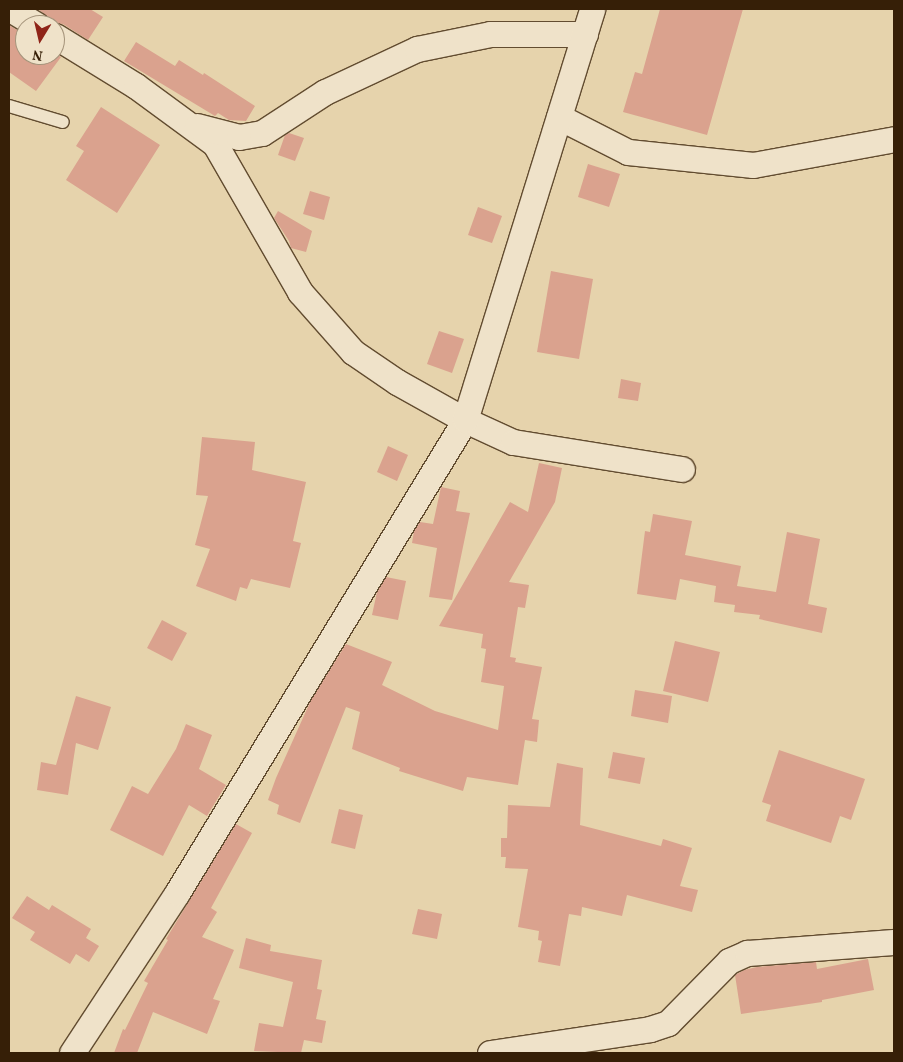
<!DOCTYPE html>
<html>
<head>
<meta charset="utf-8">
<style>
	body { margin:0 }
	#map { position:relative; width:903px; height:1062px; overflow:hidden; background:#e6d3ac; font-family:Vollkorn,serif }
	div>[style] { position:absolute }
	.building>* { inset:0; background:#daa28e }
	.roads { filter:drop-shadow(1px 0 #624c30) drop-shadow(-1px 0 #624c30) drop-shadow(0 1px #624c30) drop-shadow(0 -1px #624c30) }
	.service>* { height:12px; margin:-6px; padding:0 6px; transform-origin:6px; border-radius:6px; background:#efe2c9 }
	.minor>* { height:25px; margin:-12.5px; padding:0 12.5px; transform-origin:12.5px; border-radius:12.5px; background:#efe2c9 }
	span { translate:-50% -50%; white-space:nowrap; text-align:center; line-height:1.15; -webkit-text-stroke:4px #efe2c9; paint-order:stroke }
	.frame { position:absolute; inset:0; border:10px solid #361f07; pointer-events:none }
	.north { position:absolute; left:15px; top:15px; width:50px; height:50px; box-sizing:border-box; background:#efe2c9; border:1px solid #a5947b; border-radius:50%; rotate:189deg; font-size:14px; font-weight:700; line-height:20px; text-align:center; color:#361f07 }
	.north::after { content:''; display:block; margin:auto; width:18px; height:22px; background:#8f2418; clip-path:polygon(50% 0,100% 100%,50% 72%,0 100%) }
</style>
</head>
<body>
<div id="map">
	<div class="building">
		<div style="clip-path:polygon(38px 9px,90px 9px,103px 17px,88px 40px,63px 24px,51px 23px,49px 18px)"></div>
		<div style="clip-path:polygon(660px 9px,743px 9px,707px 135px,623px 112px,635px 72px,642px 74px)"></div>
		<div style="clip-path:polygon(9px 25px,25px 35px,25px 55px,55px 55px,55px 53px,61px 57px,36px 91px,9px 72px)"></div>
		<div style="clip-path:polygon(136px 42px,175px 66px,179px 60px,203px 75px,204px 73px,255px 106px,246px 121px,229px 120px,218px 113px,215px 116px,124px 61px)"></div>
		<div style="clip-path:polygon(101px 107px,160px 145px,117px 213px,66px 180px,84px 151px,76px 146px)"></div>
		<div style="clip-path:polygon(289px 133px,304px 138px,295px 161px,278px 155px,285px 135px)"></div>
		<div style="clip-path:polygon(588px 164px,620px 174px,609px 207px,578px 197px)"></div>
		<div style="clip-path:polygon(310px 191px,330px 197px,324px 220px,303px 214px)"></div>
		<div style="clip-path:polygon(478px 207px,502px 216px,492px 243px,468px 235px)"></div>
		<div style="clip-path:polygon(278px 211px,312px 231px,306px 252px,291px 248px,289px 241px,274px 218px)"></div>
		<div style="clip-path:polygon(551px 271px,593px 279px,579px 359px,537px 352px)"></div>
		<div style="clip-path:polygon(439px 331px,464px 339px,452px 373px,427px 364px)"></div>
		<div style="clip-path:polygon(621px 379px,641px 383px,638px 401px,618px 398px)"></div>
		<div style="clip-path:polygon(202px 437px,255px 442px,252px 470px,306px 482px,293px 541px,301px 543px,290px 588px,251px 579px,247px 589px,240px 587px,236px 601px,196px 586px,210px 549px,195px 545px,208px 496px,196px 495px)"></div>
		<div style="clip-path:polygon(388px 446px,408px 455px,397px 481px,377px 472px)"></div>
		<div style="clip-path:polygon(539px 463px,562px 468px,555px 502px,509px 582px,529px 585px,525px 608px,518px 607px,510px 657px,516px 658px,515px 662px,542px 667px,532px 719px,539px 720px,537px 742px,525px 740px,518px 785px,467px 777px,463px 791px,399px 771px,400px 768px,352px 749px,360px 712px,346px 707px,300px 823px,277px 814px,279px 805px,268px 800px,276px 778px,311px 700px,346px 644px,392px 662px,382px 685px,435px 711px,498px 730px,504px 686px,481px 682px,486px 649px,481px 648px,483px 634px,439px 626px,510px 502px,528px 512px)"></div>
		<div style="clip-path:polygon(441px 487px,460px 491px,456px 511px,470px 513px,452px 600px,429px 597px,437px 548px,412px 543px,414px 531px,420px 522px,433px 524px)"></div>
		<div style="clip-path:polygon(653px 514px,692px 521px,685px 555px,741px 566px,737px 586px,776px 592px,787px 532px,820px 539px,808px 604px,827px 608px,822px 633px,759px 619px,760px 615px,734px 612px,735px 605px,714px 602px,716px 586px,680px 579px,676px 600px,637px 594px,645px 531px,650px 532px)"></div>
		<div style="clip-path:polygon(386px 577px,406px 581px,398px 620px,372px 615px,377px 592px)"></div>
		<div style="clip-path:polygon(162px 620px,187px 633px,172px 661px,147px 648px)"></div>
		<div style="clip-path:polygon(675px 641px,720px 652px,708px 702px,663px 691px)"></div>
		<div style="clip-path:polygon(635px 690px,672px 696px,668px 723px,631px 716px)"></div>
		<div style="clip-path:polygon(76px 696px,111px 707px,98px 750px,76px 743px,68px 795px,37px 790px,41px 762px,56px 765px)"></div>
		<div style="clip-path:polygon(186px 724px,212px 735px,199px 769px,226px 785px,207px 816px,189px 805px,163px 856px,110px 830px,132px 786px,148px 794px,176px 749px)"></div>
		<div style="clip-path:polygon(779px 750px,865px 779px,851px 820px,840px 816px,831px 843px,766px 821px,771px 805px,762px 802px)"></div>
		<div style="clip-path:polygon(613px 752px,645px 758px,640px 784px,608px 778px)"></div>
		<div style="clip-path:polygon(557px 763px,583px 768px,580px 825px,661px 846px,663px 839px,692px 848px,680px 886px,698px 890px,692px 912px,627px 895px,622px 916px,582px 907px,581px 916px,569px 914px,560px 966px,538px 962px,542px 941px,538px 940px,539px 931px,518px 927px,528px 869px,505px 868px,506px 857px,501px 857px,501px 838px,507px 838px,508px 805px,550px 807px)"></div>
		<div style="clip-path:polygon(339px 809px,363px 815px,355px 849px,331px 843px)"></div>
		<div style="clip-path:polygon(236px 824px,252px 833px,211px 908px,217px 912px,202px 937px,234px 950px,213px 999px,220px 1001px,207px 1034px,153px 1012px,137px 1053px,114px 1053px,123px 1029px,125px 1030px,148px 983px,144px 981px,168px 940px,166px 939px)"></div>
		<div style="clip-path:polygon(27px 896px,49px 910px,52px 905px,91px 929px,86px 938px,99px 946px,89px 962px,76px 954px,70px 964px,30px 940px,35px 932px,12px 918px)"></div>
		<div style="clip-path:polygon(418px 909px,442px 914px,437px 939px,412px 934px)"></div>
		<div style="clip-path:polygon(246px 938px,271px 945px,270px 951px,322px 960px,317px 989px,322px 990px,316px 1019px,326px 1021px,322px 1043px,304px 1040px,301px 1053px,254px 1051px,259px 1023px,283px 1027px,293px 982px,239px 968px)"></div>
		<div style="clip-path:polygon(868px 959px,874px 990px,822px 1000px,822px 1002px,741px 1014px,735px 975px,744px 970px,757px 967px,816px 962px,817px 969px)"></div>
	</div>
	<div class="roads">
		<div class="service">
			<div style="left:9px;top:106px;width:56px;rotate:16.5deg"></div>
		</div>
		<div class="minor">
			<div style="left:10px;top:9px;width:31px;rotate:31deg"></div>
			<div style="left:55px;top:36px;width:95px;rotate:31.7deg"></div>
			<div style="left:136px;top:86px;width:98px;rotate:36.3deg"></div>
			<div style="left:215px;top:144px;width:171px;rotate:60.1deg"></div>
			<div style="left:300px;top:292px;width:80px;rotate:48.5deg"></div>
			<div style="left:353px;top:352px;width:53px;rotate:34.3deg"></div>
			<div style="left:397px;top:382px;width:78px;rotate:29.2deg"></div>
			<div style="left:465px;top:420px;width:53px;rotate:24.6deg"></div>
			<div style="left:513px;top:442px;width:171px;rotate:9.1deg"></div>
			<div style="left:559px;top:117px;width:77px;rotate:26.9deg"></div>
			<div style="left:628px;top:152px;width:126px;rotate:5.9deg"></div>
			<div style="left:753px;top:165px;width:143px;rotate:-10.4deg"></div>
			<div style="left:197px;top:126px;width:43px;rotate:14.7deg"></div>
			<div style="left:239px;top:137px;width:23px;rotate:-10deg"></div>
			<div style="left:262px;top:133px;width:75px;rotate:-33.1deg"></div>
			<div style="left:325px;top:92px;width:102px;rotate:-25.1deg"></div>
			<div style="left:417px;top:49px;width:75px;rotate:-11.6deg"></div>
			<div style="left:490px;top:34px;width:95px"></div>
			<div style="left:72px;top:1053px;width:191px;rotate:-56.7deg"></div>
			<div style="left:177px;top:893px;width:554px;rotate:-58.66deg"></div>
			<div style="left:465px;top:420px;width:430px;rotate:-72.8deg"></div>
			<div style="left:490px;top:1053px;width:162px;rotate:-8.5deg"></div>
			<div style="left:650px;top:1029px;width:19px;rotate:-18deg"></div>
			<div style="left:668px;top:1023px;width:87px;rotate:-45.5deg"></div>
			<div style="left:729px;top:961px;width:20px;rotate:-24deg"></div>
			<div style="left:747px;top:953px;width:147px;rotate:-4.3deg"></div>
		</div>
	</div>
	<div class="frame"></div>
	<div class="north">N</div>
</div>
</body>
</html>
